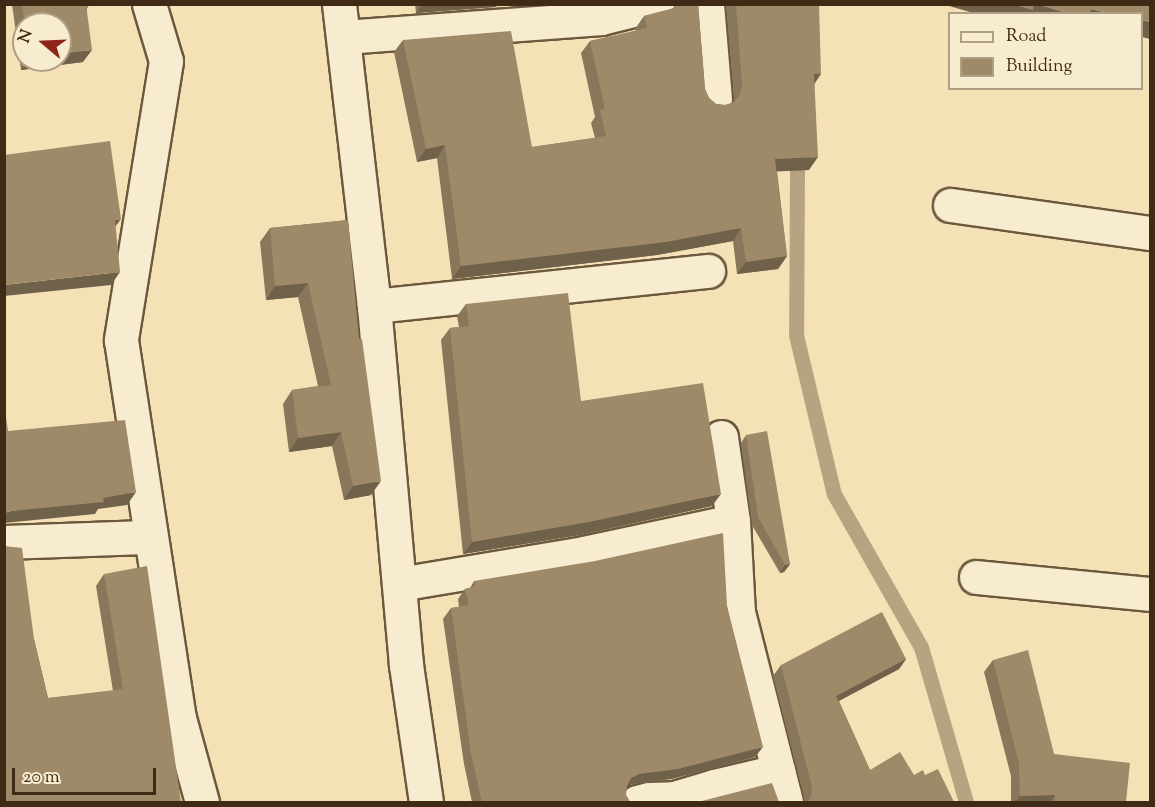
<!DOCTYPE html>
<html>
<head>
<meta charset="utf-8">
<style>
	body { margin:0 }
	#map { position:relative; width:1155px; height:807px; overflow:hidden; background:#f5e1b6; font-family:"Sorts Mill Goudy",serif }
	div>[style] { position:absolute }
	.stream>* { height:15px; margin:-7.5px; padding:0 7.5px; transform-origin:7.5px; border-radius:7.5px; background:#b7a37f }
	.roads { filter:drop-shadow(2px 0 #6c583d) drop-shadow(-2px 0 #6c583d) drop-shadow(0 2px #6c583d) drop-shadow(0 -2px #6c583d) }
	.street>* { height:33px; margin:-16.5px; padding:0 16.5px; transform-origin:16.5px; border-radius:16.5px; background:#f8ecd0 }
	.wall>* { inset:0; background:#88775a }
	.shaded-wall>* { inset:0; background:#6f614a }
	.building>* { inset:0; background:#9e8a69 }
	span { translate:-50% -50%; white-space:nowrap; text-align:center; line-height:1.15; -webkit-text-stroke:6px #f8ecd0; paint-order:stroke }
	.frame { position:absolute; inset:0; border:6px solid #3f2b15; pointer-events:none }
	.legend { position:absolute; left:948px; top:12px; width:195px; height:78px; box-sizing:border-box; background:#f8ecd0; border:2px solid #ae9f85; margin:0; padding:8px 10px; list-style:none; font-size:18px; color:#3f2b15 }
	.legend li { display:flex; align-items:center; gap:12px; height:30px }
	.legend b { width:30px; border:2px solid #ae9f85 }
	.north { position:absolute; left:12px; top:12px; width:60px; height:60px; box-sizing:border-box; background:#f8ecd0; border:2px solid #ae9f85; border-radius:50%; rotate:289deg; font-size:16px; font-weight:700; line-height:24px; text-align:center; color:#3f2b15 }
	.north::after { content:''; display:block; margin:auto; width:21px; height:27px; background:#8f2418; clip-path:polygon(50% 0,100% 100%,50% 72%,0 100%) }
	.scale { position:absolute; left:12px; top:768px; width:144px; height:27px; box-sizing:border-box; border:3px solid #3f2b15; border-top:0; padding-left:8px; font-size:18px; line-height:21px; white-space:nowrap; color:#3f2b15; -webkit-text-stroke:4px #f8ecd0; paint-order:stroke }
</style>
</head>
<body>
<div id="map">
	<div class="stream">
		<div style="left:800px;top:153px;width:14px;rotate:102deg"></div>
		<div style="left:797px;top:167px;width:168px;rotate:90.3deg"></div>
		<div style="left:796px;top:335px;width:163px;rotate:76.6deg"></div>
		<div style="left:834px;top:494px;width:176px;rotate:60.4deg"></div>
		<div style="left:921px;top:647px;width:161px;rotate:73.8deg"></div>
	</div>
	<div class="roads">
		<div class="street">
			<div style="left:149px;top:4px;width:59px;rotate:73.4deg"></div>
			<div style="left:166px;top:61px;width:283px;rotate:99.2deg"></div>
			<div style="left:121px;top:340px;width:382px;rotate:81.3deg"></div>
			<div style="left:179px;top:718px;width:87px;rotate:74.7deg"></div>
			<div style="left:339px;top:4px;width:304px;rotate:83.4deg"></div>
			<div style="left:374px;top:306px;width:360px;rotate:84.9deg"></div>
			<div style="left:406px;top:665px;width:138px;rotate:81.7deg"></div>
			<div style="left:707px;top:4px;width:95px;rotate:85.2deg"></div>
			<div style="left:344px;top:37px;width:258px;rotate:-4.2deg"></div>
			<div style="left:601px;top:18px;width:58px;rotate:-14deg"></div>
			<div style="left:950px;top:205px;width:202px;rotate:8deg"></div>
			<div style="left:374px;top:306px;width:336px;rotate:-6deg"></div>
			<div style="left:721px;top:437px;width:85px;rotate:81.9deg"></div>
			<div style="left:733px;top:521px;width:91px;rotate:86.9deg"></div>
			<div style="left:738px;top:612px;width:196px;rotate:75.8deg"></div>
			<div style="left:4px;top:542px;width:146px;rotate:-2deg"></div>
			<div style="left:976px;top:577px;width:175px;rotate:5.6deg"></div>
			<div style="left:399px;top:584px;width:188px;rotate:-9.5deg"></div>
			<div style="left:584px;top:553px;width:152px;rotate:-12.1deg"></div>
			<div style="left:637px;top:802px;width:12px;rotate:-14deg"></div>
			<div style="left:649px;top:799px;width:25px;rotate:-2deg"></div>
			<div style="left:674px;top:798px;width:42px;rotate:-16.7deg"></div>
			<div style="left:714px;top:786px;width:66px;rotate:-13.2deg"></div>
		</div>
	</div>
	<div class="wall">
		<div style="clip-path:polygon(evenodd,12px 4px,90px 4px,87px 8px,83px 62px,21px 70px,12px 4px,24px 24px,60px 24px,60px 60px,24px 60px,24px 24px)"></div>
		<div style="clip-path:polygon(415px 4px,498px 4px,496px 7px,416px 13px)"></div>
		<div style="clip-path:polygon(675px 4px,698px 4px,705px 89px,709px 98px,716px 104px,725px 105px,733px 103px,734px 97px,726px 4px,819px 4px,809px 170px,777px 171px,787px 256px,778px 269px,737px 274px,733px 241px,657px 255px,452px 279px,437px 158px,417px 162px,394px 52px,403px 40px,532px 147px,595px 138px,591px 123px,595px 117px,581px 53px,590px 41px,636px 31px,635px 29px,644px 16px,671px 9px,675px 7px)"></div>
		<div style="clip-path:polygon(348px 220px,371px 495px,344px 500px,332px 446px,289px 452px,283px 404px,292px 390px,318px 386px,298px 297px,266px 300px,260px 242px,270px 228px)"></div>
		<div style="clip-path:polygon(466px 304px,581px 401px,712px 506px,580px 535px,463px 554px,441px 340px,450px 328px,459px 327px,457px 316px)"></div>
		<div style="clip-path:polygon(746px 435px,790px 564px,784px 572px,780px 573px,752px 525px,741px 443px)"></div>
		<div style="clip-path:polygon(104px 574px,181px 802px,4px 802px,34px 639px,48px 698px,113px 691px,96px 586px)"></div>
		<div style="clip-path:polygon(474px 581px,727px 606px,755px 757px,671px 779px,632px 784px,626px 787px,626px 795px,630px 802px,472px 802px,464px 764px,443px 619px,451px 608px,459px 607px,458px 599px,465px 589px,470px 588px)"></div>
		<div style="clip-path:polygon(906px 659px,899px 669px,839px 701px,870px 770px,914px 775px,925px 775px,954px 802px,804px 802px,804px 797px,773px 676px,781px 665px)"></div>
		<div style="clip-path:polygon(993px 660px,1054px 754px,1126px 802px,1011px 802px,1011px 776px,984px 672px)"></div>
	</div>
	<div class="shaded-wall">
		<div style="clip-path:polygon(427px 4px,498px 4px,496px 7px,416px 13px,422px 5px)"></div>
		<div style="clip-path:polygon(942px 4px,1037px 4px,1071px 14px,977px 14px)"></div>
		<div style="clip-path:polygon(1091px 9px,1112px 14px,1088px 14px)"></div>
		<div style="clip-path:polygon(1142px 20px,1150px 22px,1150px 39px,1142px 37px)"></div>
		<div style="clip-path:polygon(92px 50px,83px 62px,21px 70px,28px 60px,60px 60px,60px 54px)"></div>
		<div style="clip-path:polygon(814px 74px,821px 74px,813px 86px)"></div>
		<div style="clip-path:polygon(445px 145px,437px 158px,417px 162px,426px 149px)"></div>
		<div style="clip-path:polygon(818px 157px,809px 170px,766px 172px,775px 159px)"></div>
		<div style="clip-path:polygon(121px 219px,112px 231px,115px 220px)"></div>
		<div style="clip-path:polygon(741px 228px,733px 241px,657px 255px,452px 279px,461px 266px)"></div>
		<div style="clip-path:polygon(787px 256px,778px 269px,737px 274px,746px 262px)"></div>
		<div style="clip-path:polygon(120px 272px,111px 285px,4px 296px,4px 285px)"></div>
		<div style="clip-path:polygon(308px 283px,298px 297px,266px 300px,275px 286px)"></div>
		<div style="clip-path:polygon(341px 432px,332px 446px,289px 452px,298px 438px)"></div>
		<div style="clip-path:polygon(381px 481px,371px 495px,344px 500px,353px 486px)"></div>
		<div style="clip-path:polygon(136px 492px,127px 505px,98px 509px,95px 514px,4px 523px,4px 513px,11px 511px)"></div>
		<div style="clip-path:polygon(721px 494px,712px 506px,580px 535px,463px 554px,472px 542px)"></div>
		<div style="clip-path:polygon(790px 564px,784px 572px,780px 573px,785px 565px)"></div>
		<div style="clip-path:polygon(906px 659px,899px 669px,829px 706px,836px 696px)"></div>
		<div style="clip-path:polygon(763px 747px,755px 757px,671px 779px,632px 784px,624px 789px,631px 778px,639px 774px)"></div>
		<div style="clip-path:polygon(1055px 795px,1050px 802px,1016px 802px,1020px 796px)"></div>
	</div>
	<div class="building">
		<div style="clip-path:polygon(22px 4px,86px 4px,92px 50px,60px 54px,60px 24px,25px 24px)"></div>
		<div style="clip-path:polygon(679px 4px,698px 4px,705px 89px,709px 98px,716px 104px,725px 105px,734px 102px,740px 95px,742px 85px,736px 4px,819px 4px,821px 74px,814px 74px,818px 157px,775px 159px,787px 256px,746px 262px,741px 228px,666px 242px,461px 266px,445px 145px,426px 149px,403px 40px,511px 31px,532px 147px,606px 136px,600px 110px,605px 109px,590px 41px,647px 28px,644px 16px,671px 9px)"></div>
		<div style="clip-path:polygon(1012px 4px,1034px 4px,1033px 10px)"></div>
		<div style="clip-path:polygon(1037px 4px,1150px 4px,1150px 22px,1142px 20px,1142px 14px,1112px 14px,1091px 9px,1090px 14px,1071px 14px)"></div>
		<div style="clip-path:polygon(110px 141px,121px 219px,115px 220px,120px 272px,4px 285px,4px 155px)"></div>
		<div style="clip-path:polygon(348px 220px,359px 339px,362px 339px,381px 481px,353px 486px,341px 432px,298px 438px,292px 390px,331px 385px,308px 283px,275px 286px,270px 228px)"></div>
		<div style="clip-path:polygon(568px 293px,581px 401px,703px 383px,721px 494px,589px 522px,472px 542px,450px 328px,469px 326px,466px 304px)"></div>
		<div style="clip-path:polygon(4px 403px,8px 431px,125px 420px,136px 492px,103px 498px,104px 502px,11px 511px,4px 513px)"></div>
		<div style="clip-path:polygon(767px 431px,790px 564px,785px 565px,758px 517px,746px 435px)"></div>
		<div style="clip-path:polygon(723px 533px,727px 606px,763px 747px,678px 769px,639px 774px,631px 778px,627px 786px,626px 795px,630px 802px,482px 802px,471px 754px,451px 608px,469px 605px,465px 589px,475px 586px,474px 581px,595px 561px)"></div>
		<div style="clip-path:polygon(4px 546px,22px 548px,34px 639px,48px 698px,123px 689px,104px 574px,147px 566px,181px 802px,4px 802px)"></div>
		<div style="clip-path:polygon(882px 612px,906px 659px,836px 696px,870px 770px,900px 752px,914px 775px,923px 770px,925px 775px,938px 769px,954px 802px,808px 802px,811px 797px,812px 787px,781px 665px)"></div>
		<div style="clip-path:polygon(1028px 650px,1054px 754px,1130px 763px,1126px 802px,1055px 802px,1055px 795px,1020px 796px,1019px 764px,993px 660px)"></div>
		<div style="clip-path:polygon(772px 783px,779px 802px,698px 802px)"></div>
	</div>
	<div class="frame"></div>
	<ul class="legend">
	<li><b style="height:8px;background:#f8ecd0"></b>Road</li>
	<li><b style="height:16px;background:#9e8a69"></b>Building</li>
	</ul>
	<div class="north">N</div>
	<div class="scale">20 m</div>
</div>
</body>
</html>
